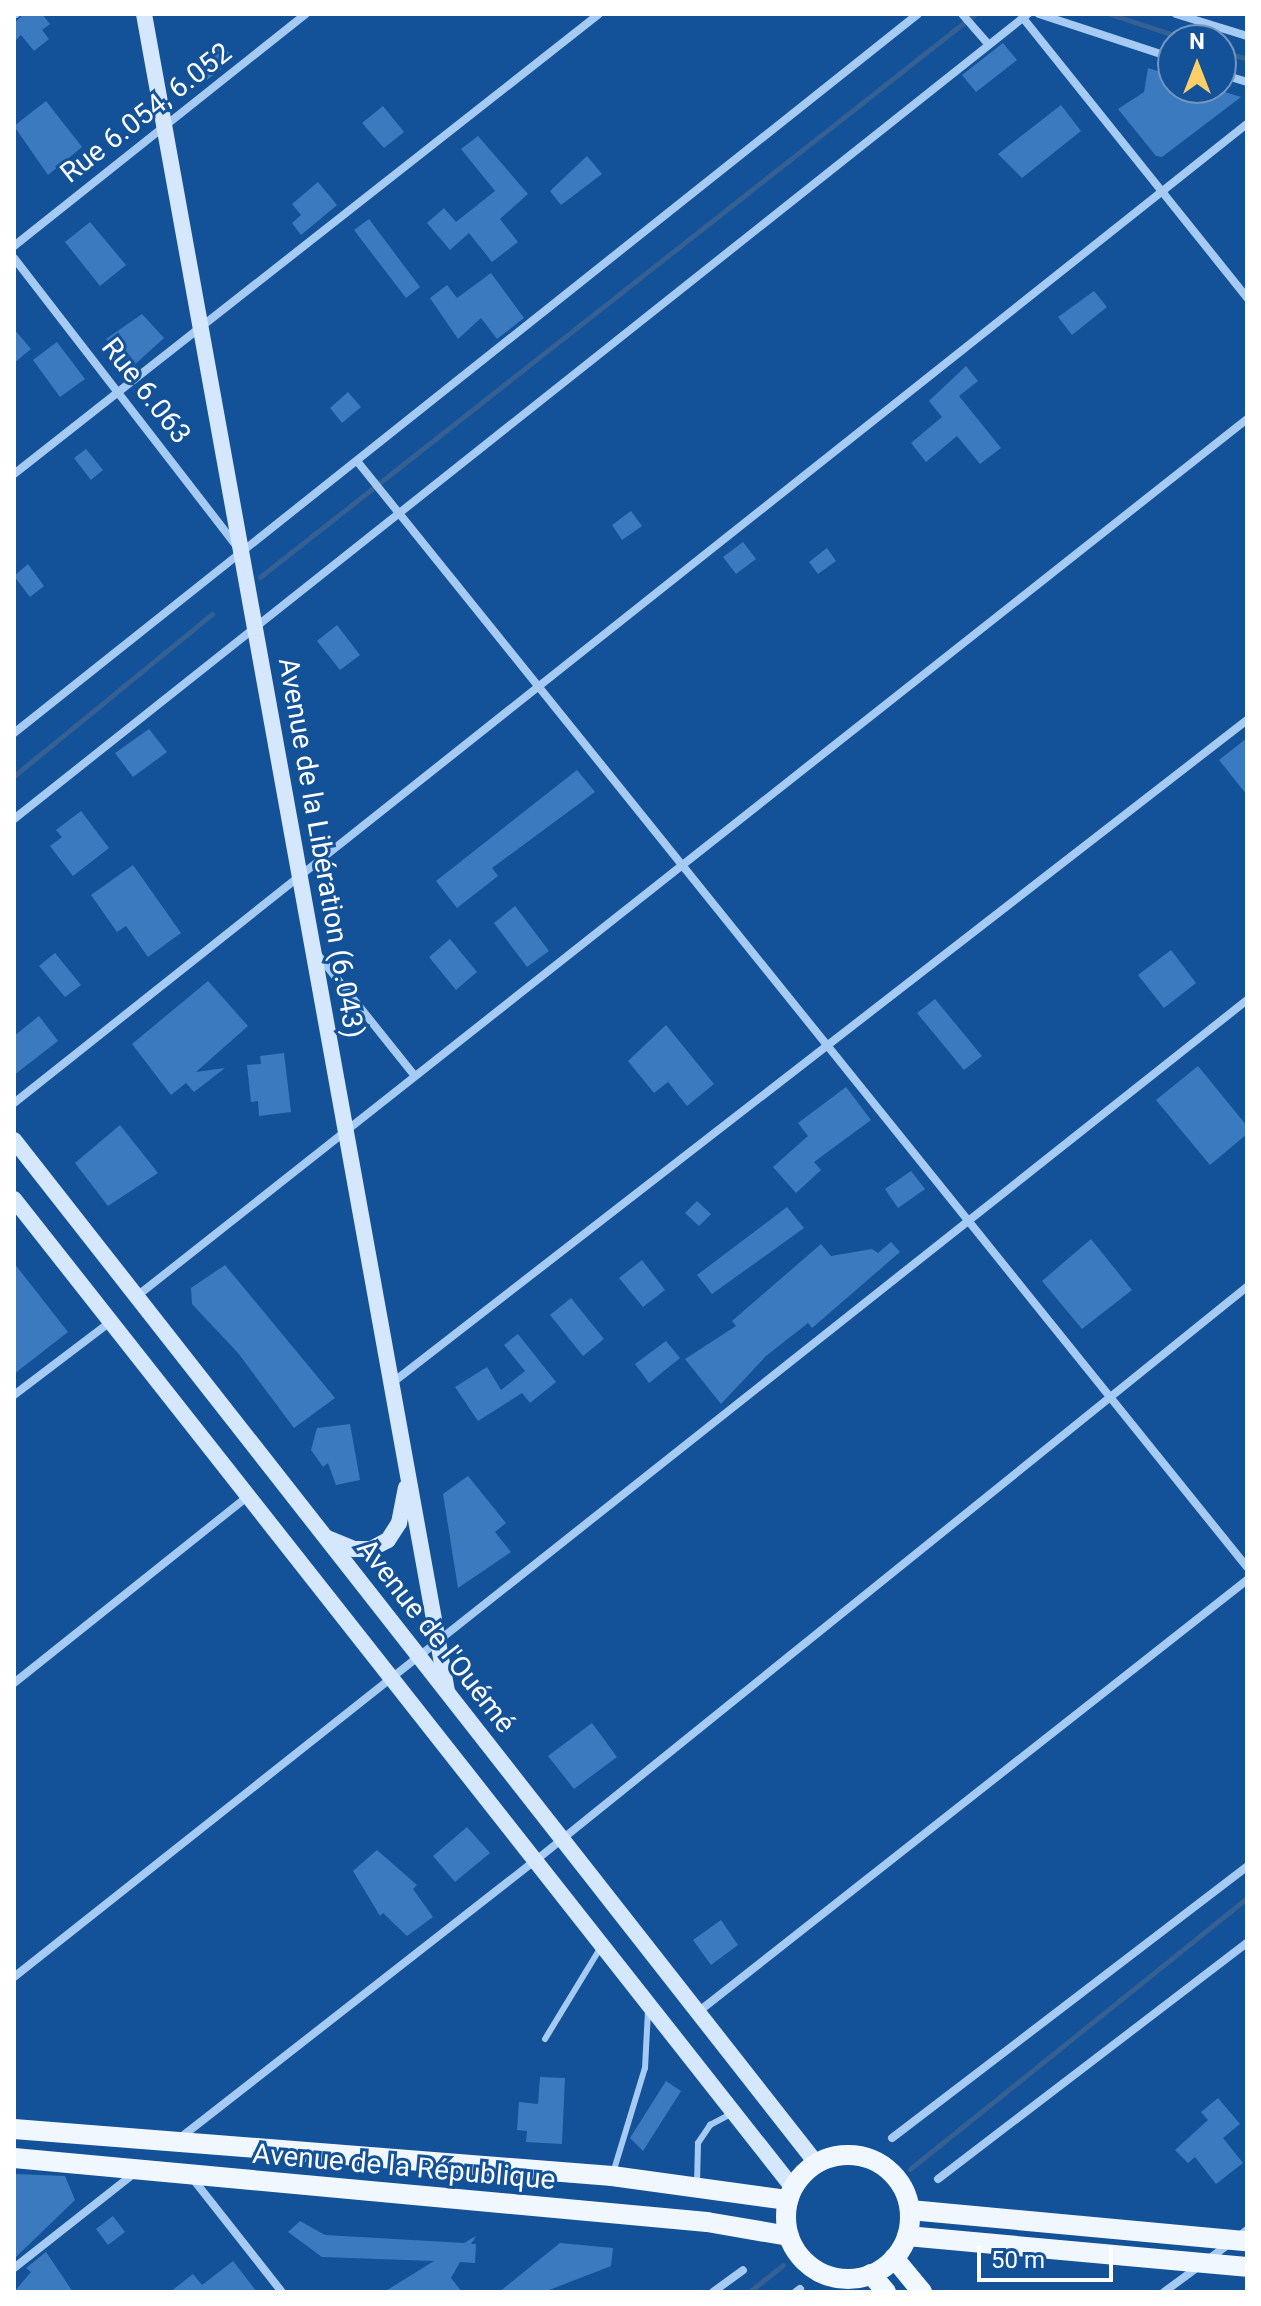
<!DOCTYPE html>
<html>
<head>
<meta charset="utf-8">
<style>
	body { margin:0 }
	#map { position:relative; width:1261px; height:2306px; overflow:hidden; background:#135198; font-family:Roboto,sans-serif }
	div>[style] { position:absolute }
	.stream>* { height:5px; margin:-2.5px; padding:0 2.5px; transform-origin:2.5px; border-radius:2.5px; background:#346094 }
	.building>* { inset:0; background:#3c7ac0 }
	.lane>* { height:6px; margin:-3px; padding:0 3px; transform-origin:3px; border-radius:3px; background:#a5caf3 }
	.street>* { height:8px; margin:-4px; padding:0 4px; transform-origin:4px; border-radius:4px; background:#a5caf3 }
	.secondary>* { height:16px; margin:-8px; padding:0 8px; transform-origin:8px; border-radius:8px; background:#d5e7fd }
	.primary>* { height:20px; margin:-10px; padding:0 10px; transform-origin:10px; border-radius:10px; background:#f1f7ff }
	.primary>.ring { margin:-10px; padding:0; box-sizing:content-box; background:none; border:20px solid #f1f7ff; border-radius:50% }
	span { translate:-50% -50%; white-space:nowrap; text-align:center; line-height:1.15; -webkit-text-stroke:6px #135198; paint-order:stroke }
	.street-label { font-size:28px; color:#fff }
	.frame { position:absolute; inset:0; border:16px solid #fff; pointer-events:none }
	.north { position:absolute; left:1157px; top:24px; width:80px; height:80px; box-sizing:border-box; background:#135198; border:2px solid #7197c1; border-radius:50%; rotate:0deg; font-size:22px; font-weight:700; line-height:32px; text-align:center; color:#fff }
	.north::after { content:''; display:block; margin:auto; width:28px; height:36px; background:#ffcf67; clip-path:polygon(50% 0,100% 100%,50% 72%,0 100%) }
	.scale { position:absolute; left:977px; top:2246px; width:136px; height:36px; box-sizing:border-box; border:4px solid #fff; border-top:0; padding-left:10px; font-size:24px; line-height:28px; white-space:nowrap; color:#fff; -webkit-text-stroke:6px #135198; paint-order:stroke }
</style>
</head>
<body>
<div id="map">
	<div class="stream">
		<div style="left:1110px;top:14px;width:83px;rotate:18.2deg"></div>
		<div style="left:1221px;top:51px;width:27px;rotate:17deg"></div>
		<div style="left:260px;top:577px;width:910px;rotate:-38.22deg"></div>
		<div style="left:14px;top:776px;width:256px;rotate:-39.3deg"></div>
		<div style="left:910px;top:2169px;width:432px;rotate:-38.8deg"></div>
		<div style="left:749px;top:2292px;width:43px;rotate:-38.5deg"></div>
	</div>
	<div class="building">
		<div style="clip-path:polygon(24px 14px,42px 14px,50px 24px,42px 30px,49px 39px,34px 51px,21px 35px,14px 42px,14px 23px)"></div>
		<div style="clip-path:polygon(1003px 43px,1017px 60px,976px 92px,962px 75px)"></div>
		<div style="clip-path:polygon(222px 44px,234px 59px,199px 86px,198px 61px)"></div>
		<div style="clip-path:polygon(1148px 68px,1173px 76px,1173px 88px,1212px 88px,1241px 97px,1162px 157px,1156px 156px,1118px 109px,1144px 92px)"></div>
		<div style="clip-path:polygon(46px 101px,82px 147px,48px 175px,14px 126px)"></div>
		<div style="clip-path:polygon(1061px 105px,1081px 131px,1022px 178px,998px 154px)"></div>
		<div style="clip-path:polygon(383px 106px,404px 132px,384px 148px,362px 123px)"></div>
		<div style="clip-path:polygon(478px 136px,528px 194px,500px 219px,518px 242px,492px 262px,469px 233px,450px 250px,427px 223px,444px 208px,456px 222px,495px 191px,461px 149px)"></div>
		<div style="clip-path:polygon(587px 156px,602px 174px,561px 205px,550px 191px)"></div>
		<div style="clip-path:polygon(318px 182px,337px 205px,301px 235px,292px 223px,301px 215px,292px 204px)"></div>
		<div style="clip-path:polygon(369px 219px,420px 287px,406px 298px,354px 230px)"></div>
		<div style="clip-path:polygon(90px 222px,126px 265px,100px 286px,65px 242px)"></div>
		<div style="clip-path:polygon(491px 273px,524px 318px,497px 339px,481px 318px,458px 339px,430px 298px,447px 285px,457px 298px)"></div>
		<div style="clip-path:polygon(1094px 291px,1107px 307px,1072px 335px,1058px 317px)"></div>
		<div style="clip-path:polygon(142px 314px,164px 338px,132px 367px,106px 339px)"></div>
		<div style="clip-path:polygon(14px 329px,31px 349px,14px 363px)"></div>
		<div style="clip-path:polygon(57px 342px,85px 379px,60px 397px,33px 360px)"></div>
		<div style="clip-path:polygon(966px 366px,978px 381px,959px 396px,1001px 448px,980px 464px,957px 436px,926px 462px,911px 443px,942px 417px,929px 401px)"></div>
		<div style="clip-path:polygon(348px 392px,361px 407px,342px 423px,330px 408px)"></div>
		<div style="clip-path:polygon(86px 449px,103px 470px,91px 480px,74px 458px)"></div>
		<div style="clip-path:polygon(631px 511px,642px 526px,622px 540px,612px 525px)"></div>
		<div style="clip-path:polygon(743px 542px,756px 559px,736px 574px,723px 557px)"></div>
		<div style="clip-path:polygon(827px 548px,836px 561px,818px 574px,809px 562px)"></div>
		<div style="clip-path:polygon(28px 564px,44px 586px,30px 597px,14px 576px)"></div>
		<div style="clip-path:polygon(337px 625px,360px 655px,340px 670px,317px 641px)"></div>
		<div style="clip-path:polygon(149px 729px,167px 752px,133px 777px,115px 753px)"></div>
		<div style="clip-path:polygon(1247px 738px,1247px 795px,1219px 760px)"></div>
		<div style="clip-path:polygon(577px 770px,595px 792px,492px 868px,498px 876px,457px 908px,436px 881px)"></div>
		<div style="clip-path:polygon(81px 811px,109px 848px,73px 876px,50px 846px,62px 837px,56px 830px)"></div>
		<div style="clip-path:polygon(133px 865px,181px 933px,148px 957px,126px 926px,117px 932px,91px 895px)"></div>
		<div style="clip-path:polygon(515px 906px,549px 951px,527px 967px,494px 923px)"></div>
		<div style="clip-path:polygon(450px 939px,477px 972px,456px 990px,429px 957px)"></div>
		<div style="clip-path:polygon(1171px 950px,1196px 983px,1164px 1008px,1138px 975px)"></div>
		<div style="clip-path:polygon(55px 953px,81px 985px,65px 997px,39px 966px)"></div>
		<div style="clip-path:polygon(208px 981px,248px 1026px,196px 1072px,225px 1068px,194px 1092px,186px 1083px,171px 1095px,132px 1044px)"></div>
		<div style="clip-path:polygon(935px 999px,982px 1056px,964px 1070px,917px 1013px)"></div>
		<div style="clip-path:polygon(39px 1016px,58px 1041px,14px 1075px,14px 1036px)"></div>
		<div style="clip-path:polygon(666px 1025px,714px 1084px,687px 1106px,668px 1082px,654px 1093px,628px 1061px)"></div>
		<div style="clip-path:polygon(284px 1053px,291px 1112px,259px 1116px,258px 1101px,251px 1102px,247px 1065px,261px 1064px,260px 1056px)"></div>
		<div style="clip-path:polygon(1198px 1066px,1247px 1126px,1247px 1134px,1210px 1165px,1156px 1100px)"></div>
		<div style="clip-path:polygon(846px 1087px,871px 1120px,814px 1162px,821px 1170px,796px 1193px,773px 1167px,808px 1136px,798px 1123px)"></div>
		<div style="clip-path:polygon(120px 1125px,158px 1173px,108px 1206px,75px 1163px)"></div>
		<div style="clip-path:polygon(911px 1171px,925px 1189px,898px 1208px,885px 1189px)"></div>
		<div style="clip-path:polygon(697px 1201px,711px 1214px,699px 1226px,685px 1213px)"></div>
		<div style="clip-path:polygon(787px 1207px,804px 1228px,712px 1294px,697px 1275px)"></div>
		<div style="clip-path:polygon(1091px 1239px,1132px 1290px,1082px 1329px,1042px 1281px)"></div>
		<div style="clip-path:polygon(891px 1242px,900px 1252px,812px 1328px,808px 1323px,766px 1356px,721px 1404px,685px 1359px,736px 1326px,732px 1321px,821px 1244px,831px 1256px,872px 1249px,878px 1253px)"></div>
		<div style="clip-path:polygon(642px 1260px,665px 1290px,643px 1307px,619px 1278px)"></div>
		<div style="clip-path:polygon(14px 1263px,68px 1332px,14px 1374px)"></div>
		<div style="clip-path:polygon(225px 1265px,335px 1398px,294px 1428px,238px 1353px,192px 1304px,191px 1288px)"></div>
		<div style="clip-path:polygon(571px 1298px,604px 1339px,583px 1356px,550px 1315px)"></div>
		<div style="clip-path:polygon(518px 1334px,556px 1382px,530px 1403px,522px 1393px,478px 1421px,455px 1387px,487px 1367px,501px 1390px,525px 1371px,504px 1345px)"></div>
		<div style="clip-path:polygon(666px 1341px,680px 1358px,649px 1383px,635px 1364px)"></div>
		<div style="clip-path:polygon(350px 1424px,360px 1480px,336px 1485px,328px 1463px,323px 1467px,311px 1450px,317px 1428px)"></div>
		<div style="clip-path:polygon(468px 1476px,506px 1523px,495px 1532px,511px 1552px,458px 1588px,443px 1494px)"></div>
		<div style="clip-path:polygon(592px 1723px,617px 1757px,574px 1789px,548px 1756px)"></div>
		<div style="clip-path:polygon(467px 1827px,490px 1853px,455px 1882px,433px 1856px)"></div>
		<div style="clip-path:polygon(377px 1850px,417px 1885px,413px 1889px,433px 1917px,407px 1936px,383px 1913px,380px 1916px,353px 1871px)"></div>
		<div style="clip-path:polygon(721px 1920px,738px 1945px,711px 1965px,693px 1940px)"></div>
		<div style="clip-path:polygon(540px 2077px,565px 2078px,562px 2144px,526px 2142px,527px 2131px,517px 2130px,519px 2102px,538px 2104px)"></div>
		<div style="clip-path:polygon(666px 2081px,681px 2091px,643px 2151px,630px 2138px)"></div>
		<div style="clip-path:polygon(1218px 2098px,1240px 2124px,1223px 2138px,1243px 2163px,1216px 2184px,1195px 2157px,1188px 2163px,1175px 2150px,1208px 2120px,1201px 2112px)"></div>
		<div style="clip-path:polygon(14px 2174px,65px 2176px,75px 2200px,16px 2257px)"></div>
		<div style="clip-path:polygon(113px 2216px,125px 2232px,108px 2245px,96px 2229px)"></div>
		<div style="clip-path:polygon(300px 2221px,325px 2235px,464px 2243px,476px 2236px,471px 2244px,476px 2244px,475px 2263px,460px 2262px,451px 2278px,462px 2292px,384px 2292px,434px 2261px,322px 2257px,288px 2232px)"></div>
		<div style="clip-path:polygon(560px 2243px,613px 2248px,611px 2266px,544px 2292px,499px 2292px)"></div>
		<div style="clip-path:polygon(46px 2252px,73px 2292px,14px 2292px,31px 2272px,26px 2268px)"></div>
		<div style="clip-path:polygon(233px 2261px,257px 2292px,170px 2292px,193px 2274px,202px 2285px)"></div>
	</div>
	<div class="lane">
		<div style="left:545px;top:2039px;width:108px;rotate:-58.7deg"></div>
		<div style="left:613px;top:2173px;width:110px;rotate:-73.1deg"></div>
		<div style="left:645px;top:2068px;width:58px;rotate:-87deg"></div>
		<div style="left:697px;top:2184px;width:41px;rotate:-88.6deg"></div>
		<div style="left:698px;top:2143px;width:22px;rotate:-56deg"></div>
		<div style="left:710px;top:2125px;width:26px;rotate:-28deg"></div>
	</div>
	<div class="street">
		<div style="left:962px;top:14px;width:38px;rotate:49deg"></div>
		<div style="left:1039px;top:14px;width:141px;rotate:18.2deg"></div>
		<div style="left:1176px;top:14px;width:74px;rotate:17.2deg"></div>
		<div style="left:14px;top:15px;width:2px;rotate:-27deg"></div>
		<div style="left:1023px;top:18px;width:359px;rotate:51.3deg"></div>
		<div style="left:1221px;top:74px;width:27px;rotate:17deg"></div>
		<div style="left:14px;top:246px;width:373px;rotate:-38.5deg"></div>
		<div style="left:14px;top:258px;width:363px;rotate:52.3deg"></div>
		<div style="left:357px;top:461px;width:1420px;rotate:51.18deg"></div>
		<div style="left:14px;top:474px;width:744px;rotate:-38.18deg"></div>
		<div style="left:14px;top:733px;width:1155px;rotate:-38.5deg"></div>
		<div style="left:14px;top:819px;width:1295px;rotate:-38.45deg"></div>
		<div style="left:318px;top:955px;width:155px;rotate:51.3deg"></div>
		<div style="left:14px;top:1103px;width:1574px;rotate:-38.45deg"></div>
		<div style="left:137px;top:1296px;width:1415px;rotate:-38.31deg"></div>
		<div style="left:392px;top:1383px;width:1082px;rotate:-37.79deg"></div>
		<div style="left:14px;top:1395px;width:121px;rotate:-37.2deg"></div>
		<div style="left:14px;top:1683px;width:300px;rotate:-38.6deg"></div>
		<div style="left:14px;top:1977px;width:1573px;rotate:-38.39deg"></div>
		<div style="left:698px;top:2012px;width:699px;rotate:-38.2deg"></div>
		<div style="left:180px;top:2138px;width:450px;rotate:-38deg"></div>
		<div style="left:535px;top:1861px;width:915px;rotate:-38.88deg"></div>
		<div style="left:892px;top:2138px;width:447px;rotate:-37.4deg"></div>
		<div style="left:193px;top:2179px;width:144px;rotate:51.8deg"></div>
		<div style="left:938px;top:2179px;width:389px;rotate:-37.4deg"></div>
		<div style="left:1209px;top:2259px;width:48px;rotate:-37.3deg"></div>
		<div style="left:14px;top:2268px;width:155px;rotate:-38.2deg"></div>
		<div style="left:713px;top:2292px;width:37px;rotate:-36deg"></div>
		<div style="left:796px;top:2292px;width:5px;rotate:-37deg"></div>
		<div style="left:1164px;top:2292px;width:42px;rotate:-36.3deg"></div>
	</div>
	<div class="secondary">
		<div style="left:144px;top:14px;width:1704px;rotate:79.76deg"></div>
		<div style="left:14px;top:1140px;width:1301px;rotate:51.9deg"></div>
		<div style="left:14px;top:1199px;width:1259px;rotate:51.77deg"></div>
		<div style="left:327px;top:1538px;width:29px;rotate:22deg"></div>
		<div style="left:354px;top:1549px;width:17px"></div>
		<div style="left:371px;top:1549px;width:19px;rotate:-28deg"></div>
		<div style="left:388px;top:1540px;width:20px;rotate:-57deg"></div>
		<div style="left:399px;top:1523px;width:36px;rotate:-79deg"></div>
	</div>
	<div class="primary">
		<div style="left:14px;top:2129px;width:600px;rotate:4.49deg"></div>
		<div style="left:612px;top:2176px;width:178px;rotate:7.8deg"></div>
		<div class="ring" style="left:786px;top:2155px;width:104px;height:104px"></div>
		<div style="left:14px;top:2158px;width:696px;rotate:5.28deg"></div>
		<div style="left:707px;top:2222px;width:83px;rotate:9.7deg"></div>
		<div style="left:910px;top:2210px;width:338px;rotate:5.3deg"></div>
		<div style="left:907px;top:2236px;width:341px;rotate:5.2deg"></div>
		<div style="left:894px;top:2258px;width:44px;rotate:50.5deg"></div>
		<div style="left:871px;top:2274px;width:23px;rotate:50deg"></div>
	</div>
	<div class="street-label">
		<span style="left:146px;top:113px;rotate:-38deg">Rue 6.054, 6.052</span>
		<span style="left:146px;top:391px;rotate:52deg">Rue 6.063</span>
		<span style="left:321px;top:848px;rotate:80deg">Avenue de la Libération (6.043)</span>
		<span style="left:436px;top:1636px;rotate:52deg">Avenue de l'Ouémé</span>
		<span style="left:404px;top:2167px;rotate:5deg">Avenue de la République</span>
	</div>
	<div class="frame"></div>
	<div class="north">N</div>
	<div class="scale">50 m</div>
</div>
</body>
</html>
